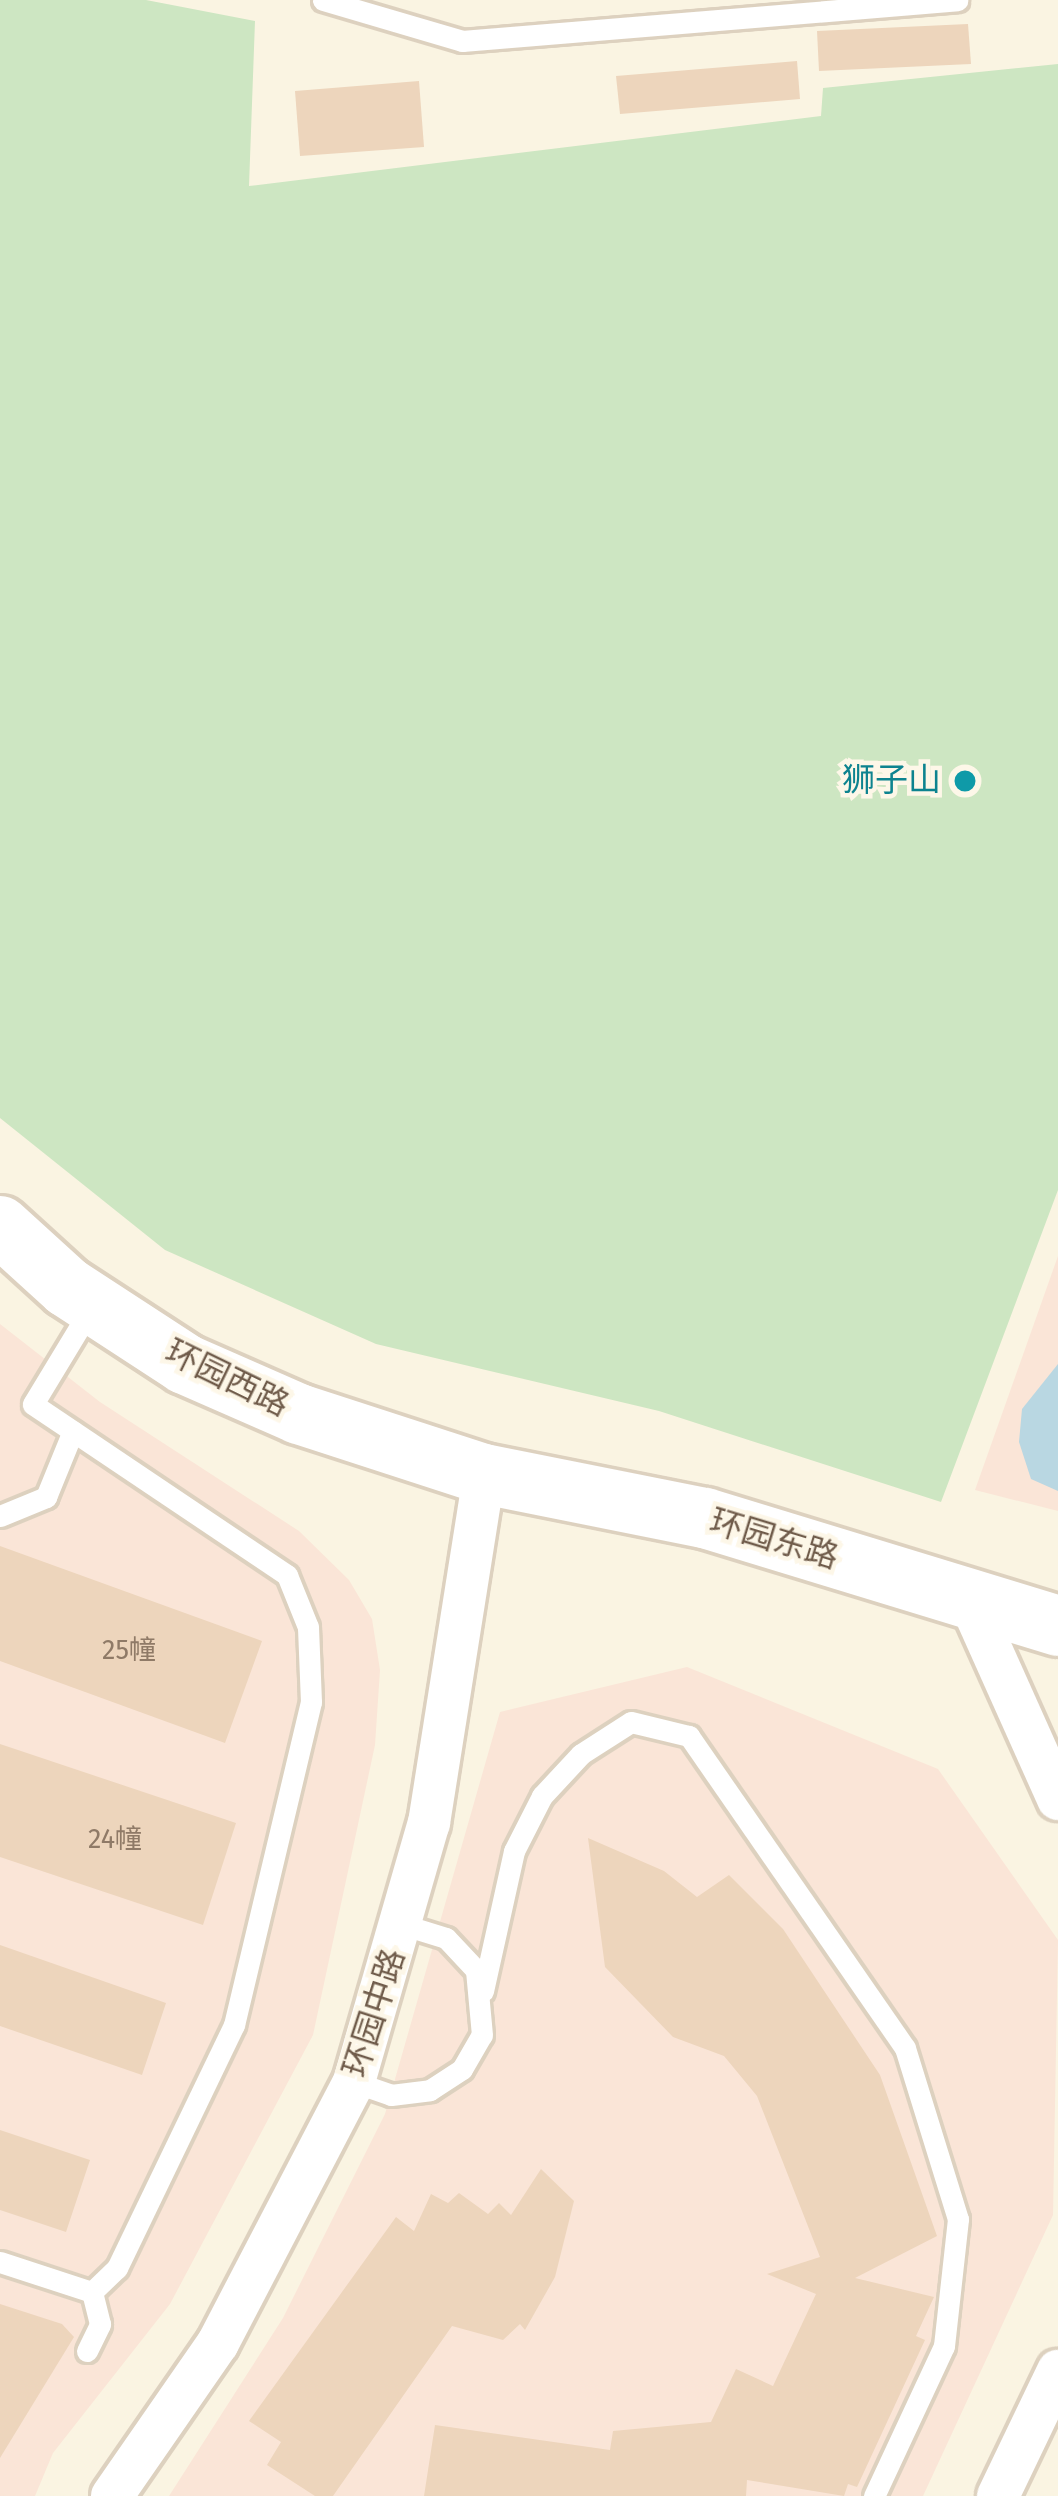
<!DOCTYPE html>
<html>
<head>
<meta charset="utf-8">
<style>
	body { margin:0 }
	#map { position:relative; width:1058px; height:2496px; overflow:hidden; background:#faf4e2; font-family:"Fira Sans","Noto Sans SC",sans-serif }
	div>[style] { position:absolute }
	.commercial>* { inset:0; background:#fae5d7 }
	.green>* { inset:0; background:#cde6c2 }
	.water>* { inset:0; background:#b9d7e2 }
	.building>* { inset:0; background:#edd5bc }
	.roads { filter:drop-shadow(3px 0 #ddd1bf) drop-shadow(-3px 0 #ddd1bf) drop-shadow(0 3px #ddd1bf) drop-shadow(0 -3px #ddd1bf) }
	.lane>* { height:21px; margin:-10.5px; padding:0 10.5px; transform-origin:10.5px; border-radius:10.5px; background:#fff }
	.street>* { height:42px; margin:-21px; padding:0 21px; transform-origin:21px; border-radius:21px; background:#fff }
	.secondary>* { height:60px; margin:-30px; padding:0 30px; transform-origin:30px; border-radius:30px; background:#fff }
	.dots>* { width:33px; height:33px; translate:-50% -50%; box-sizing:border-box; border:6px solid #fdf7e8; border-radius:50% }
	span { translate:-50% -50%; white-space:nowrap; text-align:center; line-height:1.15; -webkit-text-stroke:9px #fdf7e8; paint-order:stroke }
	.number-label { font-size:27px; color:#8f7a67 }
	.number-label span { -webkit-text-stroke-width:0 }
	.culture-label { font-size:33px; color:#0d838f }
	.right { translate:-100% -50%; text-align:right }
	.street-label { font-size:33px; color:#705c4b }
</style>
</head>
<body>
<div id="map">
	<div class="commercial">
		<div style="clip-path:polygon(1058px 1256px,1058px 1511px,975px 1490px)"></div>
		<div style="clip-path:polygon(0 1324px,100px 1402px,299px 1531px,349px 1580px,372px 1619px,380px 1670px,375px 1745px,313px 2035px,170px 2304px,53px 2453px,35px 2496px,0 2496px)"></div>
		<div style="clip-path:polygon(687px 1667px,938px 1769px,1058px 1940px,1053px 2215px,923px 2496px,169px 2496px,283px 2318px,385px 2114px,500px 1712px)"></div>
	</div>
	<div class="green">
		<div style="clip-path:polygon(0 0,146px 0,255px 21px,249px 186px,821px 116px,823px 88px,1058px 64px,1058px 1190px,941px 1502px,659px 1411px,376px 1344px,165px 1250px,0 1118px)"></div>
	</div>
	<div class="water">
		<div style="clip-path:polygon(1058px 1364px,1058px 1491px,1031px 1479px,1019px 1442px,1022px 1409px)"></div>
	</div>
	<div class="building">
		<div style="clip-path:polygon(968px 24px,971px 64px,819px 71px,817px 31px)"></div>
		<div style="clip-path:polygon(797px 61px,800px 99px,620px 114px,616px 76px)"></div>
		<div style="clip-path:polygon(419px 81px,424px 147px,300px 156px,295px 91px)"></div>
		<div style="clip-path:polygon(0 1546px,262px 1641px,225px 1743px,0 1661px)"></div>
		<div style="clip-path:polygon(0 1744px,236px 1823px,203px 1925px,0 1857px)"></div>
		<div style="clip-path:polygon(588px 1838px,664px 1871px,697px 1897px,729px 1875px,783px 1929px,880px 2075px,937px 2236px,855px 2278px,934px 2297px,916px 2336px,925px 2340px,857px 2487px,848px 2484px,844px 2496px,747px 2480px,746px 2496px,424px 2496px,435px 2425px,610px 2450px,613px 2431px,711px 2422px,736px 2369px,773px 2386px,816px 2294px,767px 2274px,820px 2257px,757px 2096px,724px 2056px,673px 2037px,605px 1967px)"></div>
		<div style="clip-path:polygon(0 1945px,166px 2003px,142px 2075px,0 2026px)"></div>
		<div style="clip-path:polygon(0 2130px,90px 2160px,66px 2232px,0 2210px)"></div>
		<div style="clip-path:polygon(541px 2169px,574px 2201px,555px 2277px,525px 2330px,520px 2324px,503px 2340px,452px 2326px,333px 2496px,315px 2496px,267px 2465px,281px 2442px,249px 2421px,396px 2217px,414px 2231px,431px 2194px,448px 2203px,459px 2193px,488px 2214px,499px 2203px,511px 2215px)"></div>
		<div style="clip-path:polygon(0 2304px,62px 2324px,74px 2337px,0 2458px)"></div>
	</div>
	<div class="roads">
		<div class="lane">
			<div style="left:323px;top:0;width:145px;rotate:16.4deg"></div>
			<div style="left:462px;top:41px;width:497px;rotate:-4.7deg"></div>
			<div style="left:0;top:1516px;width:50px;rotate:-22.4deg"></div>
			<div style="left:46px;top:1497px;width:71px;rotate:-67.8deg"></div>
			<div style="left:483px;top:1991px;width:143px;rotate:-77.5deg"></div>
			<div style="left:514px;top:1851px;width:62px;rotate:-63deg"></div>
			<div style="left:542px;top:1796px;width:57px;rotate:-47.1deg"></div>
			<div style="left:581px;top:1754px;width:59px;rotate:-32.6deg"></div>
			<div style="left:631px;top:1722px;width:60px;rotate:13.6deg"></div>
			<div style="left:689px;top:1736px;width:379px;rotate:55.3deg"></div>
			<div style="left:905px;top:2048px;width:179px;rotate:72.8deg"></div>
			<div style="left:958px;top:2219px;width:128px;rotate:96.3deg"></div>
			<div style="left:944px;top:2346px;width:166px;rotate:115deg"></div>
			<div style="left:354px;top:2082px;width:39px;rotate:19deg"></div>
			<div style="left:391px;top:2095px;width:39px;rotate:-7deg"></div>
			<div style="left:430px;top:2090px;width:38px;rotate:-33deg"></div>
			<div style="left:462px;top:2069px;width:39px;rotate:-60deg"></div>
			<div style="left:482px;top:2035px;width:65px;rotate:-95.3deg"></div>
			<div style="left:476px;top:1970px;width:44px;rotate:-133.2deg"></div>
			<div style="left:446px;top:1938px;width:44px;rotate:-162.8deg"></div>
			<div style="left:0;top:2262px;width:97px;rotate:18.1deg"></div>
			<div style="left:92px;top:2292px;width:35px;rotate:-44deg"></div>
			<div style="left:117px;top:2268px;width:270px;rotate:-64.3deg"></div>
			<div style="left:234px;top:2025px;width:332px;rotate:-76.6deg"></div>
			<div style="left:311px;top:1702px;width:75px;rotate:-92.3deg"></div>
			<div style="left:308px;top:1627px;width:56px;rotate:-112deg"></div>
			<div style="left:287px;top:1575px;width:306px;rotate:-146.1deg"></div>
			<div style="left:33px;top:1404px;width:116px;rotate:-58.8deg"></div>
			<div style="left:87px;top:2351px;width:30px;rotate:-64deg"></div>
			<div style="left:100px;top:2324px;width:33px;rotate:-104deg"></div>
		</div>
		<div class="street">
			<div style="left:970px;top:1602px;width:216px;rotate:65.9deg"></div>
			<div style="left:112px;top:2496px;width:186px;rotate:-55.3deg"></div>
			<div style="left:218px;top:2343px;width:294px;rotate:-62.5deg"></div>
			<div style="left:354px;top:2082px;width:270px;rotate:-73.9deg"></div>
			<div style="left:429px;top:1823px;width:353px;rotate:-81deg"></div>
			<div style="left:998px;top:2496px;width:139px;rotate:-64.4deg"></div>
		</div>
		<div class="secondary">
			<div style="left:0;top:1226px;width:91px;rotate:42.3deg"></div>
			<div style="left:67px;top:1287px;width:141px;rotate:33.1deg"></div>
			<div style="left:185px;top:1364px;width:124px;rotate:23.7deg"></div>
			<div style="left:299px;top:1414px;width:194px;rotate:18deg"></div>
			<div style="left:484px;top:1474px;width:225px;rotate:11.3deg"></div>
			<div style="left:705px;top:1518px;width:369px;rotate:17deg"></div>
		</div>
	</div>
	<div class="dots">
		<div style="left:965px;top:781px;background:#0f9aa8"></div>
	</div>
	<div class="number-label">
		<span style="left:129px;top:1651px">25幢</span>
		<span style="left:115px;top:1840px">24幢</span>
	</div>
	<div class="culture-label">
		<span class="right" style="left:941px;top:781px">狮子山</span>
	</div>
	<div class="street-label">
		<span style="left:227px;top:1379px;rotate:26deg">环园西路</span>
		<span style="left:774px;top:1540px;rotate:17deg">环园东路</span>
		<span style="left:375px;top:2013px;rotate:-72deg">环园中路</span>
	</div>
</div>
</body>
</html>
